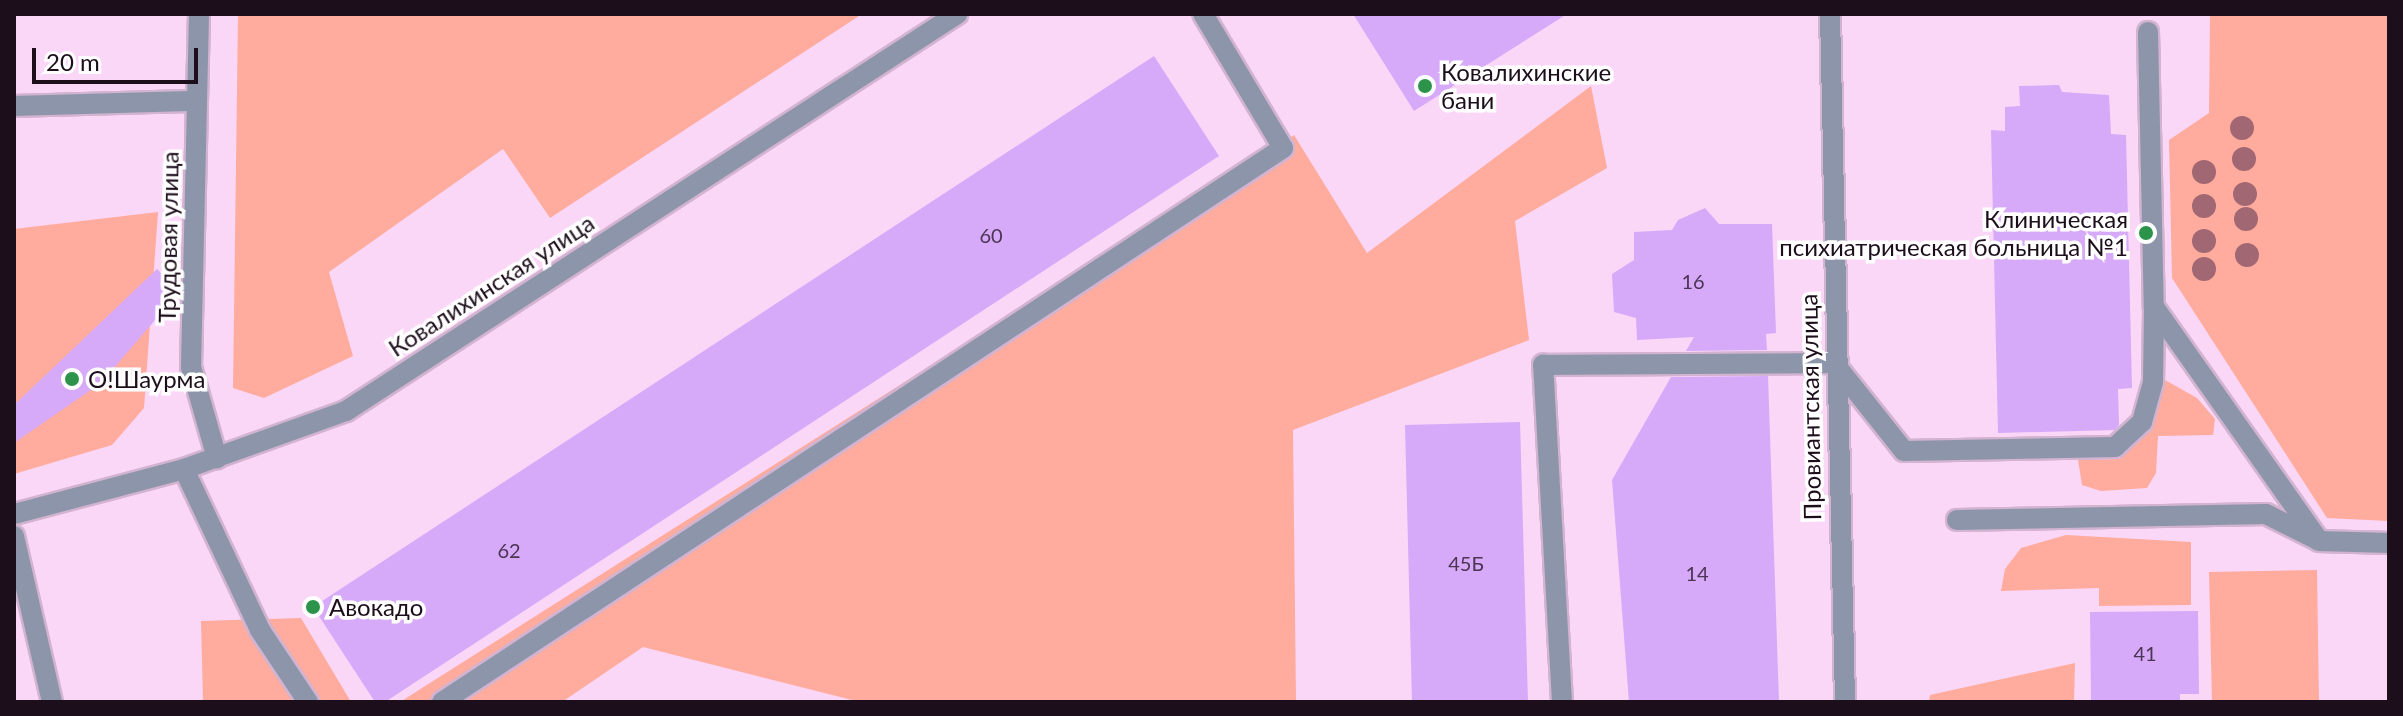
<!DOCTYPE html>
<html>
<head>
<meta charset="utf-8">
<style>
	body { margin:0 }
	#map { position:relative; width:2403px; height:716px; overflow:hidden; background:#fad7f7; font-family:Lato,sans-serif }
	div>[style] { position:absolute }
	.green>* { inset:0; background:#ffab9d }
	.building>* { inset:0; background:#d6aaf9 }
	.roads { filter:drop-shadow(2px 0 #d2b3d0) drop-shadow(-2px 0 #d2b3d0) drop-shadow(0 2px #d2b3d0) drop-shadow(0 -2px #d2b3d0) }
	.minor>* { height:20px; margin:-10px; padding:0 10px; transform-origin:10px; border-radius:10px; background:#8d95aa }
	.trees>* { width:24px; height:24px; margin:-12px; border-radius:50%; background:#a16874 }
	.dots>* { width:22px; height:22px; translate:-50% -50%; box-sizing:border-box; border:4px solid #fff; border-radius:50% }
	span { translate:-50% -50%; white-space:nowrap; text-align:center; line-height:1.15; -webkit-text-stroke:7px #fff; paint-order:stroke }
	.number-label { font-size:20px; color:#4b3553 }
	.number-label span { -webkit-text-stroke-width:0 }
	.poi-label { font-size:24px; color:#1d0e1c }
	.left { translate:0 -50%; text-align:left }
	.right { translate:-100% -50%; text-align:right }
	.street-label { font-size:24px; color:#1d0e1c }
	.frame { position:absolute; inset:0; border:16px solid #1d0e1c; pointer-events:none }
	.scale { position:absolute; left:32px; top:48px; width:166px; height:36px; box-sizing:border-box; border:4px solid #1d0e1c; border-top:0; padding-left:10px; font-size:24px; line-height:28px; white-space:nowrap; color:#1d0e1c; -webkit-text-stroke:6px #fff; paint-order:stroke }
</style>
</head>
<body>
<div id="map">
	<div class="green">
		<div style="clip-path:polygon(238px 14px,862px 14px,550px 218px,503px 149px,329px 272px,353px 356px,264px 398px,233px 388px)"></div>
		<div style="clip-path:polygon(2210px 14px,2389px 14px,2389px 521px,2327px 518px,2172px 278px,2169px 140px,2209px 113px)"></div>
		<div style="clip-path:polygon(1591px 86px,1607px 168px,1515px 221px,1529px 340px,1293px 430px,1296px 702px,860px 702px,643px 647px,562px 702px,400px 702px,1294px 135px,1367px 253px)"></div>
		<div style="clip-path:polygon(158px 212px,144px 408px,112px 445px,14px 474px,14px 229px)"></div>
		<div style="clip-path:polygon(2165px 380px,2197px 398px,2215px 419px,2213px 435px,2158px 436px,2156px 473px,2147px 488px,2101px 491px,2082px 485px,2078px 460px,2120px 459px,2152px 427px)"></div>
		<div style="clip-path:polygon(2066px 535px,2191px 542px,2191px 605px,2099px 606px,2099px 588px,2001px 591px,2005px 569px,2021px 548px)"></div>
		<div style="clip-path:polygon(2317px 570px,2319px 702px,2212px 702px,2209px 572px)"></div>
		<div style="clip-path:polygon(301px 618px,351px 702px,203px 702px,201px 621px)"></div>
		<div style="clip-path:polygon(2075px 663px,2074px 702px,1929px 702px,1930px 695px)"></div>
	</div>
	<div class="building">
		<div style="clip-path:polygon(1353px 14px,1567px 14px,1414px 111px)"></div>
		<div style="clip-path:polygon(1154px 56px,1219px 156px,385px 702px,375px 702px,313px 607px)"></div>
		<div style="clip-path:polygon(2059px 85px,2062px 92px,2109px 95px,2111px 134px,2126px 135px,2132px 388px,2118px 389px,2119px 425px,2115px 430px,1998px 433px,1991px 130px,2005px 131px,2005px 107px,2020px 106px,2019px 86px)"></div>
		<div style="clip-path:polygon(1705px 208px,1719px 224px,1772px 224px,1776px 333px,1766px 334px,1767px 350px,1686px 351px,1694px 337px,1637px 340px,1636px 318px,1614px 312px,1612px 274px,1634px 260px,1634px 232px,1672px 230px,1678px 220px)"></div>
		<div style="clip-path:polygon(157px 269px,180px 291px,101px 383px,14px 443px,14px 405px)"></div>
		<div style="clip-path:polygon(1768px 376px,1779px 702px,1629px 702px,1612px 480px,1671px 377px)"></div>
		<div style="clip-path:polygon(1520px 422px,1528px 702px,1412px 702px,1405px 425px)"></div>
		<div style="clip-path:polygon(2198px 611px,2199px 694px,2180px 694px,2180px 702px,2091px 702px,2090px 612px)"></div>
	</div>
	<div class="roads">
		<div class="minor">
			<div style="left:199px;top:14px;width:353px;rotate:91.3deg"></div>
			<div style="left:191px;top:367px;width:95px;rotate:74.1deg"></div>
			<div style="left:1830px;top:14px;width:688px;rotate:88.75deg"></div>
			<div style="left:2148px;top:32px;width:275px;rotate:88.8deg"></div>
			<div style="left:2154px;top:307px;width:286px;rotate:54.8deg"></div>
			<div style="left:2319px;top:541px;width:70px;rotate:1.6deg"></div>
			<div style="left:14px;top:106px;width:183px;rotate:-1.6deg"></div>
			<div style="left:184px;top:469px;width:178px;rotate:64.7deg"></div>
			<div style="left:260px;top:630px;width:87px;rotate:56.3deg"></div>
			<div style="left:14px;top:514px;width:176px;rotate:-14.8deg"></div>
			<div style="left:184px;top:469px;width:172px;rotate:-19.7deg"></div>
			<div style="left:346px;top:411px;width:729px;rotate:-33.01deg"></div>
			<div style="left:1957px;top:520px;width:309px;rotate:-1.1deg"></div>
			<div style="left:2266px;top:514px;width:56px;rotate:26.6deg"></div>
			<div style="left:14px;top:536px;width:170px;rotate:77.1deg"></div>
			<div style="left:442px;top:702px;width:1007px;rotate:-33.37deg"></div>
			<div style="left:1283px;top:148px;width:156px;rotate:-120.8deg"></div>
			<div style="left:1562px;top:702px;width:338px;rotate:-93.2deg"></div>
			<div style="left:1543px;top:365px;width:291px;rotate:-0.4deg"></div>
			<div style="left:1834px;top:363px;width:112px;rotate:51.5deg"></div>
			<div style="left:1904px;top:451px;width:211px;rotate:-1.1deg"></div>
			<div style="left:2115px;top:447px;width:37px;rotate:-43deg"></div>
			<div style="left:2142px;top:422px;width:41px;rotate:-74.6deg"></div>
			<div style="left:2153px;top:382px;width:75px;rotate:-89.2deg"></div>
		</div>
	</div>
	<div class="trees">
		<div style="left:2242px;top:128px"></div>
		<div style="left:2244px;top:159px"></div>
		<div style="left:2204px;top:172px"></div>
		<div style="left:2245px;top:194px"></div>
		<div style="left:2204px;top:206px"></div>
		<div style="left:2246px;top:219px"></div>
		<div style="left:2204px;top:241px"></div>
		<div style="left:2247px;top:255px"></div>
		<div style="left:2204px;top:269px"></div>
	</div>
	<div class="dots">
		<div style="left:1425px;top:86px;background:#2b934a"></div>
		<div style="left:2146px;top:233px;background:#2b934a"></div>
		<div style="left:72px;top:379px;background:#2b934a"></div>
		<div style="left:313px;top:607px;background:#2b934a"></div>
	</div>
	<div class="number-label">
		<span style="left:991px;top:235px">60</span>
		<span style="left:1693px;top:281px">16</span>
		<span style="left:509px;top:550px">62</span>
		<span style="left:1466px;top:563px">45Б</span>
		<span style="left:1697px;top:573px">14</span>
		<span style="left:2145px;top:653px">41</span>
	</div>
	<div class="poi-label">
		<span class="left" style="left:1441px;top:86px">Ковалихинские<br>бани</span>
		<span class="right" style="left:2128px;top:233px">Клиническая<br>психиатрическая больница №1</span>
		<span class="left" style="left:88px;top:379px">О!Шаурма</span>
		<span class="left" style="left:329px;top:607px">Авокадо</span>
	</div>
	<div class="street-label">
		<span style="left:168px;top:237px;rotate:-89deg">Трудовая улица</span>
		<span style="left:491px;top:285px;rotate:-33deg">Ковалихинская улица</span>
		<span style="left:1810px;top:407px;rotate:-91deg">Провиантская улица</span>
	</div>
	<div class="frame"></div>
	<div class="scale">20 m</div>
</div>
</body>
</html>
